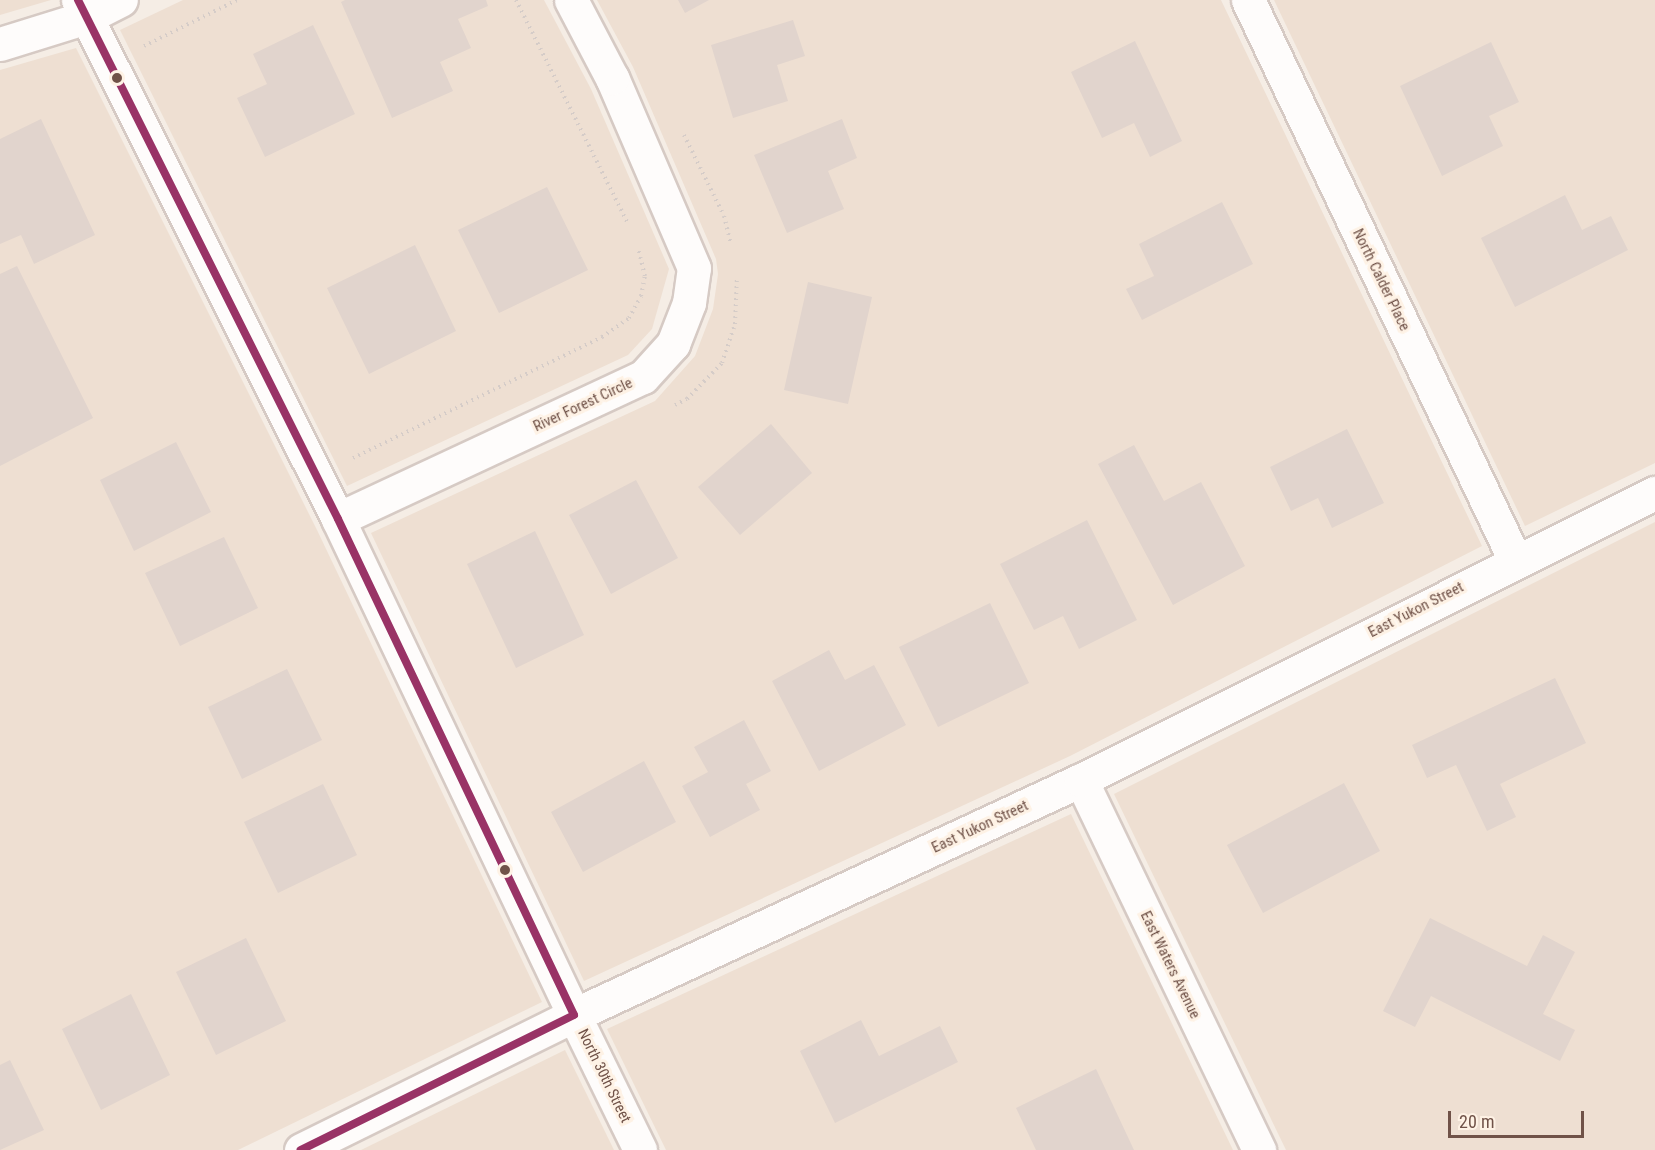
<!DOCTYPE html>
<html>
<head>
<meta charset="utf-8">
<style>
	body { margin:0 }
	#map { position:relative; width:1655px; height:1150px; overflow:hidden; background:#f5ede5; font-family:"Roboto Condensed",sans-serif }
	div>[style] { position:absolute }
	.residential>* { inset:0; background:#eedfd2 }
	.building>* { inset:0; background:#e1d4cd }
	.path>* { height:4px; margin-top:-2px; transform-origin:0; background:repeating-linear-gradient(90deg,#d5ccc8 0 1.5px,transparent 0 6px) }
	.roads { filter:drop-shadow(2px 0 #d6cac4) drop-shadow(-2px 0 #d6cac4) drop-shadow(0 2px #d6cac4) drop-shadow(0 -2px #d6cac4) }
	.minor>* { height:33px; margin:-16.5px; padding:0 16.5px; transform-origin:16.5px; border-radius:16.5px; background:#fefcfb }
	.tertiary>* { height:33px; margin:-16.5px; padding:0 16.5px; transform-origin:16.5px; border-radius:16.5px; background:#fefcfb }
	.bus-1>* { height:8px; margin:-4px; padding:0 4px; transform-origin:4px; border-radius:4px; background:#936 }
	.dots>* { width:16px; height:16px; translate:-50% -50%; box-sizing:border-box; border:3px solid #fef2e5; border-radius:50% }
	span { translate:-50% -50%; white-space:nowrap; text-align:center; line-height:1.15; -webkit-text-stroke:6px #fef2e5; paint-order:stroke }
	.street-label { font-size:15px; color:#705248 }
	.scale { position:absolute; left:1448px; top:1111px; width:136px; height:27px; box-sizing:border-box; border:3px solid #705248; border-top:0; padding-left:8px; font-size:18px; line-height:21px; white-space:nowrap; color:#705248; -webkit-text-stroke:4px #fef2e5; paint-order:stroke }
</style>
</head>
<body>
<div id="map">
	<div class="residential">
		<div style="clip-path:polygon(0 0,51px 0,0 15px)"></div>
		<div style="clip-path:polygon(183px 0,544px 0,591px 89px,669px 269px,652px 329px,628px 355px,347px 486px,120px 30px)"></div>
		<div style="clip-path:polygon(597px 0,1221px 0,1482px 546px,1070px 756px,584px 981px,371px 533px,655px 401px,695px 356px,713px 309px,718px 274px,716px 259px,633px 67px)"></div>
		<div style="clip-path:polygon(1274px 0,1655px 0,1655px 463px,1525px 526px)"></div>
		<div style="clip-path:polygon(76px 48px,317px 530px,542px 1002px,238px 1150px,0 1150px,0 70px)"></div>
		<div style="clip-path:polygon(1655px 522px,1655px 1150px,1286px 1150px,1114px 794px)"></div>
		<div style="clip-path:polygon(1071px 814px,1233px 1150px,666px 1150px,607px 1029px)"></div>
		<div style="clip-path:polygon(565px 1050px,614px 1150px,361px 1150px)"></div>
	</div>
	<div class="building">
		<div style="clip-path:polygon(345px 0,486px 0,488px 6px,458px 19px,471px 48px,440px 62px,453px 91px,392px 118px,341px 2px)"></div>
		<div style="clip-path:polygon(678px 0,709px 0,685px 13px)"></div>
		<div style="clip-path:polygon(793px 20px,805px 56px,777px 65px,788px 101px,733px 118px,711px 45px)"></div>
		<div style="clip-path:polygon(313px 25px,355px 114px,265px 157px,237px 98px,267px 84px,253px 54px)"></div>
		<div style="clip-path:polygon(1135px 41px,1182px 141px,1150px 157px,1134px 123px,1102px 138px,1071px 72px)"></div>
		<div style="clip-path:polygon(1491px 42px,1519px 102px,1489px 116px,1503px 146px,1442px 176px,1400px 86px)"></div>
		<div style="clip-path:polygon(41px 119px,95px 235px,34px 264px,21px 235px,0 244px,0 139px)"></div>
		<div style="clip-path:polygon(842px 119px,857px 158px,828px 171px,844px 209px,787px 233px,754px 155px)"></div>
		<div style="clip-path:polygon(547px 187px,588px 270px,499px 313px,458px 230px)"></div>
		<div style="clip-path:polygon(1565px 195px,1582px 230px,1611px 216px,1628px 250px,1515px 307px,1481px 238px)"></div>
		<div style="clip-path:polygon(1222px 202px,1253px 264px,1142px 320px,1126px 289px,1154px 276px,1139px 244px)"></div>
		<div style="clip-path:polygon(415px 245px,456px 331px,369px 374px,327px 288px)"></div>
		<div style="clip-path:polygon(17px 266px,93px 418px,0 466px,0 274px)"></div>
		<div style="clip-path:polygon(808px 282px,872px 297px,848px 404px,784px 390px)"></div>
		<div style="clip-path:polygon(771px 424px,812px 473px,740px 535px,698px 487px)"></div>
		<div style="clip-path:polygon(1347px 429px,1384px 503px,1332px 528px,1318px 498px,1291px 511px,1270px 467px)"></div>
		<div style="clip-path:polygon(176px 442px,211px 512px,134px 551px,100px 480px)"></div>
		<div style="clip-path:polygon(1134px 445px,1164px 501px,1201px 482px,1245px 566px,1173px 605px,1098px 464px)"></div>
		<div style="clip-path:polygon(636px 480px,678px 558px,611px 594px,569px 515px)"></div>
		<div style="clip-path:polygon(1087px 520px,1137px 620px,1079px 649px,1063px 616px,1034px 630px,1000px 564px)"></div>
		<div style="clip-path:polygon(535px 531px,584px 635px,516px 668px,467px 564px)"></div>
		<div style="clip-path:polygon(224px 537px,258px 608px,180px 646px,145px 573px)"></div>
		<div style="clip-path:polygon(990px 603px,1029px 683px,938px 727px,899px 647px)"></div>
		<div style="clip-path:polygon(829px 650px,845px 680px,874px 665px,906px 725px,819px 771px,772px 681px)"></div>
		<div style="clip-path:polygon(287px 669px,322px 740px,242px 779px,208px 707px)"></div>
		<div style="clip-path:polygon(1555px 678px,1586px 743px,1500px 784px,1516px 817px,1487px 831px,1456px 765px,1427px 778px,1412px 745px)"></div>
		<div style="clip-path:polygon(744px 720px,771px 771px,746px 784px,760px 810px,710px 837px,682px 786px,708px 772px,694px 747px)"></div>
		<div style="clip-path:polygon(644px 761px,676px 822px,583px 872px,551px 812px)"></div>
		<div style="clip-path:polygon(1344px 783px,1380px 851px,1263px 913px,1227px 845px)"></div>
		<div style="clip-path:polygon(323px 784px,357px 855px,278px 893px,244px 822px)"></div>
		<div style="clip-path:polygon(1430px 918px,1527px 966px,1543px 935px,1575px 952px,1543px 1014px,1575px 1030px,1560px 1061px,1431px 996px,1415px 1027px,1383px 1011px)"></div>
		<div style="clip-path:polygon(246px 938px,286px 1021px,216px 1055px,176px 972px)"></div>
		<div style="clip-path:polygon(131px 994px,170px 1075px,101px 1110px,62px 1029px)"></div>
		<div style="clip-path:polygon(861px 1020px,879px 1056px,940px 1026px,958px 1062px,835px 1123px,800px 1051px)"></div>
		<div style="clip-path:polygon(10px 1060px,44px 1130px,0 1150px,0 1065px)"></div>
		<div style="clip-path:polygon(1096px 1069px,1134px 1150px,1036px 1150px,1016px 1108px)"></div>
	</div>
	<div class="path">
		<div style="left:516px;top:0;width:248px;rotate:63.4deg"></div>
		<div style="left:144px;top:46px;width:104px;rotate:-26.3deg"></div>
		<div style="left:684px;top:135px;width:90px;rotate:63.7deg"></div>
		<div style="left:724px;top:216px;width:29px;rotate:76deg"></div>
		<div style="left:675px;top:405px;width:13px;rotate:-27deg"></div>
		<div style="left:687px;top:399px;width:50px;rotate:-45.8deg"></div>
		<div style="left:722px;top:363px;width:41px;rotate:-71.6deg"></div>
		<div style="left:735px;top:324px;width:47px;rotate:-87.6deg"></div>
		<div style="left:353px;top:458px;width:277px;rotate:-25.9deg"></div>
		<div style="left:602px;top:337px;width:33px;rotate:-35deg"></div>
		<div style="left:629px;top:318px;width:25px;rotate:-61deg"></div>
		<div style="left:641px;top:296px;width:20px;rotate:-79deg"></div>
		<div style="left:645px;top:276px;width:29px;rotate:-104deg"></div>
	</div>
	<div class="roads">
		<div class="minor">
			<div style="left:1248px;top:0;width:620px;rotate:64.51deg"></div>
			<div style="left:0;top:44px;width:91px;rotate:-17.2deg"></div>
			<div style="left:87px;top:17px;width:38px;rotate:-27deg"></div>
			<div style="left:338px;top:519px;width:336px;rotate:-25deg"></div>
			<div style="left:643px;top:377px;width:45px;rotate:-47.7deg"></div>
			<div style="left:673px;top:344px;width:44px;rotate:-68.7deg"></div>
			<div style="left:689px;top:303px;width:35px;rotate:-82deg"></div>
			<div style="left:694px;top:268px;width:207px;rotate:-113.3deg"></div>
			<div style="left:612px;top:78px;width:88px;rotate:-117.7deg"></div>
			<div style="left:1081px;top:780px;width:411px;rotate:64.3deg"></div>
			<div style="left:574px;top:1015px;width:150px;rotate:63.9deg"></div>
		</div>
		<div class="tertiary">
			<div style="left:78px;top:0;width:580px;rotate:63.39deg"></div>
			<div style="left:338px;top:519px;width:549px;rotate:64.55deg"></div>
			<div style="left:301px;top:1150px;width:305px;rotate:-26.3deg"></div>
			<div style="left:574px;top:1015px;width:559px;rotate:-24.87deg"></div>
			<div style="left:1081px;top:780px;width:642px;rotate:-26.57deg"></div>
		</div>
	</div>
	<div class="bus-1">
		<div style="left:78px;top:0;width:580px;rotate:63.39deg"></div>
		<div style="left:338px;top:519px;width:549px;rotate:64.55deg"></div>
		<div style="left:574px;top:1015px;width:305px;rotate:153.7deg"></div>
	</div>
	<div class="dots">
		<div style="left:117px;top:78px;background:#705248"></div>
		<div style="left:505px;top:870px;background:#705248"></div>
	</div>
	<div class="street-label">
		<span style="left:1381px;top:280px;rotate:64deg">North Calder Place</span>
		<span style="left:583px;top:405px;rotate:-25deg">River Forest Circle</span>
		<span style="left:1416px;top:610px;rotate:-27deg">East Yukon Street</span>
		<span style="left:980px;top:827px;rotate:-25deg">East Yukon Street</span>
		<span style="left:1170px;top:965px;rotate:64deg">East Waters Avenue</span>
		<span style="left:604px;top:1076px;rotate:64deg">North 30th Street</span>
	</div>
	<div class="scale">20 m</div>
</div>
</body>
</html>
